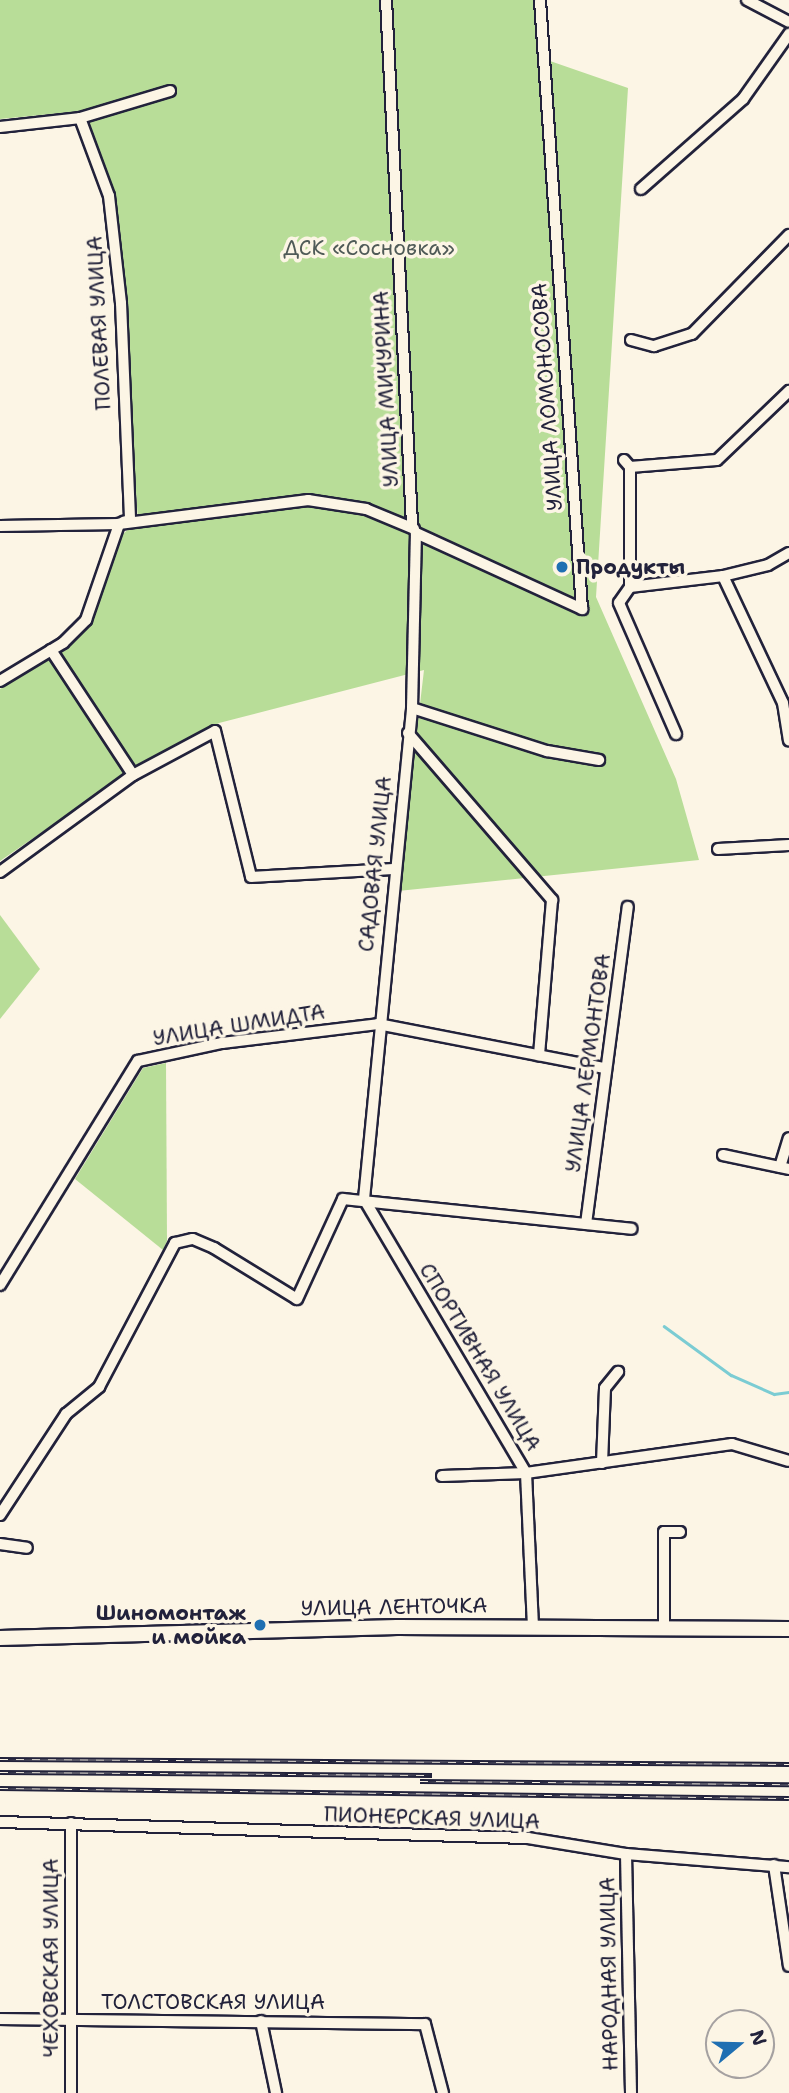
<!DOCTYPE html>
<html>
<head>
<meta charset="utf-8">
<style>
	body { margin:0 }
	#map { position:relative; width:789px; height:2093px; overflow:hidden; background:#fcf5e5; font-family:"Shantell Sans",sans-serif }
	div>[style] { position:absolute }
	.green>* { inset:0; background:#b8dd98 }
	.stream>* { height:2.5px; margin:-1.25px; padding:0 1.25px; transform-origin:1.25px; border-radius:1.25px; background:#7bccd3 }
	.roads { filter:drop-shadow(2px 0 #22223b) drop-shadow(-2px 0 #22223b) drop-shadow(0 2px #22223b) drop-shadow(0 -2px #22223b) }
	.street>* { height:10px; margin:-5px; padding:0 5px; transform-origin:5px; border-radius:5px; background:#fcf5e5 }
	.secondary>* { height:14px; margin:-7px; padding:0 7px; transform-origin:7px; border-radius:7px; background:#fcf5e5 }
	.rail>* { height:5px; margin-top:-2.5px; transform-origin:0; background:repeating-linear-gradient(90deg,#fcf5e5 0 8px,#22223b 0 16px); box-sizing:border-box; border-block:2px solid #22223b }
	.dots>* { width:19px; height:19px; translate:-50% -50%; box-sizing:border-box; border:4px solid #fcf5e5; border-radius:50% }
	span { translate:-50% -50%; white-space:nowrap; text-align:center; line-height:1.15; -webkit-text-stroke:7px #fcf5e5; paint-order:stroke }
	.park-label { font-size:21px; color:#4f5a57 }
	.street-label { font-size:21px; color:#22223b }
	.poi-label { font-size:21px; color:#22223b; font-weight:700 }
	.left { translate:0 -50%; text-align:left }
	.right { translate:-100% -50%; text-align:right }
	.north { position:absolute; left:705px; top:2009px; width:70px; height:70px; box-sizing:border-box; background:#fcf5e5; border:2px solid #a5a1a1; border-radius:50%; rotate:71deg; font-size:19px; font-weight:700; line-height:28px; text-align:center; color:#22223b }
	.north::after { content:''; display:block; margin:auto; width:24px; height:32px; background:#1f6fb2; clip-path:polygon(50% 0,100% 100%,50% 72%,0 100%) }
</style>
</head>
<body>
<div id="map">
	<div class="green">
		<div style="clip-path:polygon(0 0,546px 0,550px 61px,628px 88px,596px 597px,676px 779px,699px 860px,398px 891px,424px 670px,219px 723px,132px 770px,0 861px,0 689px,67px 649px,90px 625px,121px 536px,138px 520px,115px 194px,82px 111px,0 119px)"></div>
		<div style="clip-path:polygon(0 915px,40px 969px,0 1019px)"></div>
		<div style="clip-path:polygon(166px 1063px,167px 1241px,163px 1250px,75px 1179px,143px 1068px)"></div>
	</div>
	<div class="stream">
		<div style="left:664px;top:1326px;width:83px;rotate:36.2deg"></div>
		<div style="left:731px;top:1375px;width:47px;rotate:23.8deg"></div>
		<div style="left:774px;top:1394px;width:15px;rotate:-8deg"></div>
	</div>
	<div class="roads">
		<div class="street">
			<div style="left:386px;top:0;width:526px;rotate:87.16deg"></div>
			<div style="left:747px;top:0;width:47px;rotate:27.6deg"></div>
			<div style="left:80px;top:118px;width:83px;rotate:69.6deg"></div>
			<div style="left:109px;top:196px;width:108px;rotate:83.6deg"></div>
			<div style="left:121px;top:303px;width:217px;rotate:87.6deg"></div>
			<div style="left:130px;top:520px;width:7px;rotate:164deg"></div>
			<div style="left:0;top:127px;width:81px;rotate:-6.4deg"></div>
			<div style="left:80px;top:118px;width:94px;rotate:-16.7deg"></div>
			<div style="left:641px;top:189px;width:136px;rotate:-41.4deg"></div>
			<div style="left:743px;top:99px;width:80px;rotate:-54.7deg"></div>
			<div style="left:631px;top:340px;width:24px;rotate:15deg"></div>
			<div style="left:654px;top:346px;width:40px;rotate:-18deg"></div>
			<div style="left:692px;top:334px;width:139px;rotate:-45.6deg"></div>
			<div style="left:624px;top:460px;width:9px;rotate:49deg"></div>
			<div style="left:630px;top:467px;width:87px;rotate:-4.6deg"></div>
			<div style="left:717px;top:460px;width:100px;rotate:-43.8deg"></div>
			<div style="left:630px;top:467px;width:120px;rotate:90deg"></div>
			<div style="left:0;top:526px;width:119px;rotate:-1deg"></div>
			<div style="left:119px;top:524px;width:191px;rotate:-7.2deg"></div>
			<div style="left:308px;top:500px;width:59px;rotate:8.8deg"></div>
			<div style="left:366px;top:509px;width:52px;rotate:22.6deg"></div>
			<div style="left:416px;top:533px;width:183px;rotate:24.6deg"></div>
			<div style="left:582px;top:609px;width:610px;rotate:-93.95deg"></div>
			<div style="left:723px;top:576px;width:140px;rotate:64.7deg"></div>
			<div style="left:783px;top:703px;width:38px;rotate:81deg"></div>
			<div style="left:630px;top:587px;width:94px;rotate:-6.7deg"></div>
			<div style="left:723px;top:576px;width:46px;rotate:-13.7deg"></div>
			<div style="left:768px;top:565px;width:24px;rotate:-30deg"></div>
			<div style="left:630px;top:587px;width:19px;rotate:125deg"></div>
			<div style="left:619px;top:603px;width:143px;rotate:66.5deg"></div>
			<div style="left:51px;top:650px;width:149px;rotate:56.7deg"></div>
			<div style="left:0;top:681px;width:74px;rotate:-31.1deg"></div>
			<div style="left:63px;top:643px;width:33px;rotate:-45deg"></div>
			<div style="left:86px;top:620px;width:102px;rotate:-71deg"></div>
			<div style="left:412px;top:708px;width:142px;rotate:17.7deg"></div>
			<div style="left:547px;top:751px;width:53px;rotate:9.8deg"></div>
			<div style="left:408px;top:733px;width:221px;rotate:49.2deg"></div>
			<div style="left:552px;top:900px;width:156px;rotate:94.8deg"></div>
			<div style="left:718px;top:849px;width:71px;rotate:-3.2deg"></div>
			<div style="left:0;top:872px;width:165px;rotate:-36.1deg"></div>
			<div style="left:133px;top:775px;width:93px;rotate:-28.2deg"></div>
			<div style="left:215px;top:731px;width:150px;rotate:76.1deg"></div>
			<div style="left:251px;top:877px;width:142px;rotate:-3.2deg"></div>
			<div style="left:723px;top:1155px;width:67px;rotate:12deg"></div>
			<div style="left:780px;top:1167px;width:30px;rotate:-73deg"></div>
			<div style="left:364px;top:1199px;width:493px;rotate:-84.4deg"></div>
			<div style="left:412px;top:708px;width:175px;rotate:-88.7deg"></div>
			<div style="left:364px;top:1199px;width:318px;rotate:59.4deg"></div>
			<div style="left:526px;top:1473px;width:154px;rotate:87.4deg"></div>
			<div style="left:586px;top:1224px;width:320px;rotate:-82.5deg"></div>
			<div style="left:0;top:1285px;width:263px;rotate:-58.4deg"></div>
			<div style="left:138px;top:1061px;width:86px;rotate:-12.1deg"></div>
			<div style="left:222px;top:1043px;width:157px;rotate:-6.9deg"></div>
			<div style="left:378px;top:1024px;width:231px;rotate:11deg"></div>
			<div style="left:602px;top:1463px;width:75px;rotate:-87.7deg"></div>
			<div style="left:605px;top:1388px;width:21px;rotate:-51deg"></div>
			<div style="left:442px;top:1476px;width:84px;rotate:-2deg"></div>
			<div style="left:526px;top:1473px;width:208px;rotate:-8deg"></div>
			<div style="left:732px;top:1444px;width:59px;rotate:16.6deg"></div>
			<div style="left:0;top:1515px;width:121px;rotate:-56.8deg"></div>
			<div style="left:66px;top:1414px;width:43px;rotate:-39.3deg"></div>
			<div style="left:99px;top:1387px;width:163px;rotate:-62.2deg"></div>
			<div style="left:175px;top:1243px;width:18px;rotate:-13deg"></div>
			<div style="left:193px;top:1239px;width:23px;rotate:23deg"></div>
			<div style="left:214px;top:1248px;width:97px;rotate:31.6deg"></div>
			<div style="left:297px;top:1299px;width:110px;rotate:-65.3deg"></div>
			<div style="left:343px;top:1199px;width:290px;rotate:5.9deg"></div>
			<div style="left:0;top:1544px;width:27px;rotate:8deg"></div>
			<div style="left:664px;top:1626px;width:94px;rotate:-90deg"></div>
			<div style="left:664px;top:1532px;width:16px"></div>
			<div style="left:0;top:1822px;width:528px;rotate:1.74deg"></div>
			<div style="left:528px;top:1838px;width:99px;rotate:9.3deg"></div>
			<div style="left:626px;top:1854px;width:164px;rotate:4.6deg"></div>
			<div style="left:626px;top:1854px;width:239px;rotate:88.8deg"></div>
			<div style="left:774px;top:1865px;width:102px;rotate:81.6deg"></div>
			<div style="left:0;top:2019px;width:425px;rotate:0.7deg"></div>
			<div style="left:425px;top:2024px;width:71px;rotate:75.4deg"></div>
			<div style="left:261px;top:2021px;width:74px;rotate:78.2deg"></div>
			<div style="left:71px;top:2093px;width:270px;rotate:-90deg"></div>
		</div>
		<div class="secondary">
			<div style="left:0;top:1638px;width:397px;rotate:-1.6deg"></div>
			<div style="left:397px;top:1627px;width:392px;rotate:0.3deg"></div>
		</div>
	</div>
	<div class="rail">
		<div style="left:0;top:1759px;width:789px;rotate:0.36deg"></div>
		<div style="left:0;top:1772px;width:432px;rotate:0.4deg"></div>
		<div style="left:420px;top:1781px;width:369px;rotate:0.5deg"></div>
		<div style="left:0;top:1788px;width:789px;rotate:0.73deg"></div>
	</div>
	<div class="dots">
		<div style="left:562px;top:567px;background:#1f6fb2"></div>
		<div style="left:260px;top:1625px;background:#1f6fb2"></div>
	</div>
	<div class="park-label">
		<span style="left:369px;top:248px">ДСК «Сосновка»</span>
	</div>
	<div class="street-label">
		<span style="left:99px;top:323px;rotate:-93deg">ПОЛЕВАЯ УЛИЦА</span>
		<span style="left:386px;top:389px;rotate:-93deg">УЛИЦА МИЧУРИНА</span>
		<span style="left:547px;top:397px;rotate:-94deg">УЛИЦА ЛОМОНОСОВА</span>
		<span style="left:375px;top:864px;rotate:-84deg">САДОВАЯ УЛИЦА</span>
		<span style="left:239px;top:1025px;rotate:-9deg">УЛИЦА ШМИДТА</span>
		<span style="left:588px;top:1063px;rotate:-82deg">УЛИЦА ЛЕРМОНТОВА</span>
		<span style="left:480px;top:1357px;rotate:59deg">СПОРТИВНАЯ УЛИЦА</span>
		<span style="left:394px;top:1607px;rotate:-1deg">УЛИЦА ЛЕНТОЧКА</span>
		<span style="left:432px;top:1818px;rotate:2deg">ПИОНЕРСКАЯ УЛИЦА</span>
		<span style="left:51px;top:1958px;rotate:-90deg">ЧЕХОВСКАЯ УЛИЦА</span>
		<span style="left:609px;top:1974px;rotate:-91deg">НАРОДНАЯ УЛИЦА</span>
		<span style="left:213px;top:2002px">ТОЛСТОВСКАЯ УЛИЦА</span>
	</div>
	<div class="poi-label">
		<span class="left" style="left:576px;top:567px">Продукты</span>
		<span class="right" style="left:246px;top:1625px">Шиномонтаж<br>и мойка</span>
	</div>
	<div class="north">N</div>
</div>
</body>
</html>
